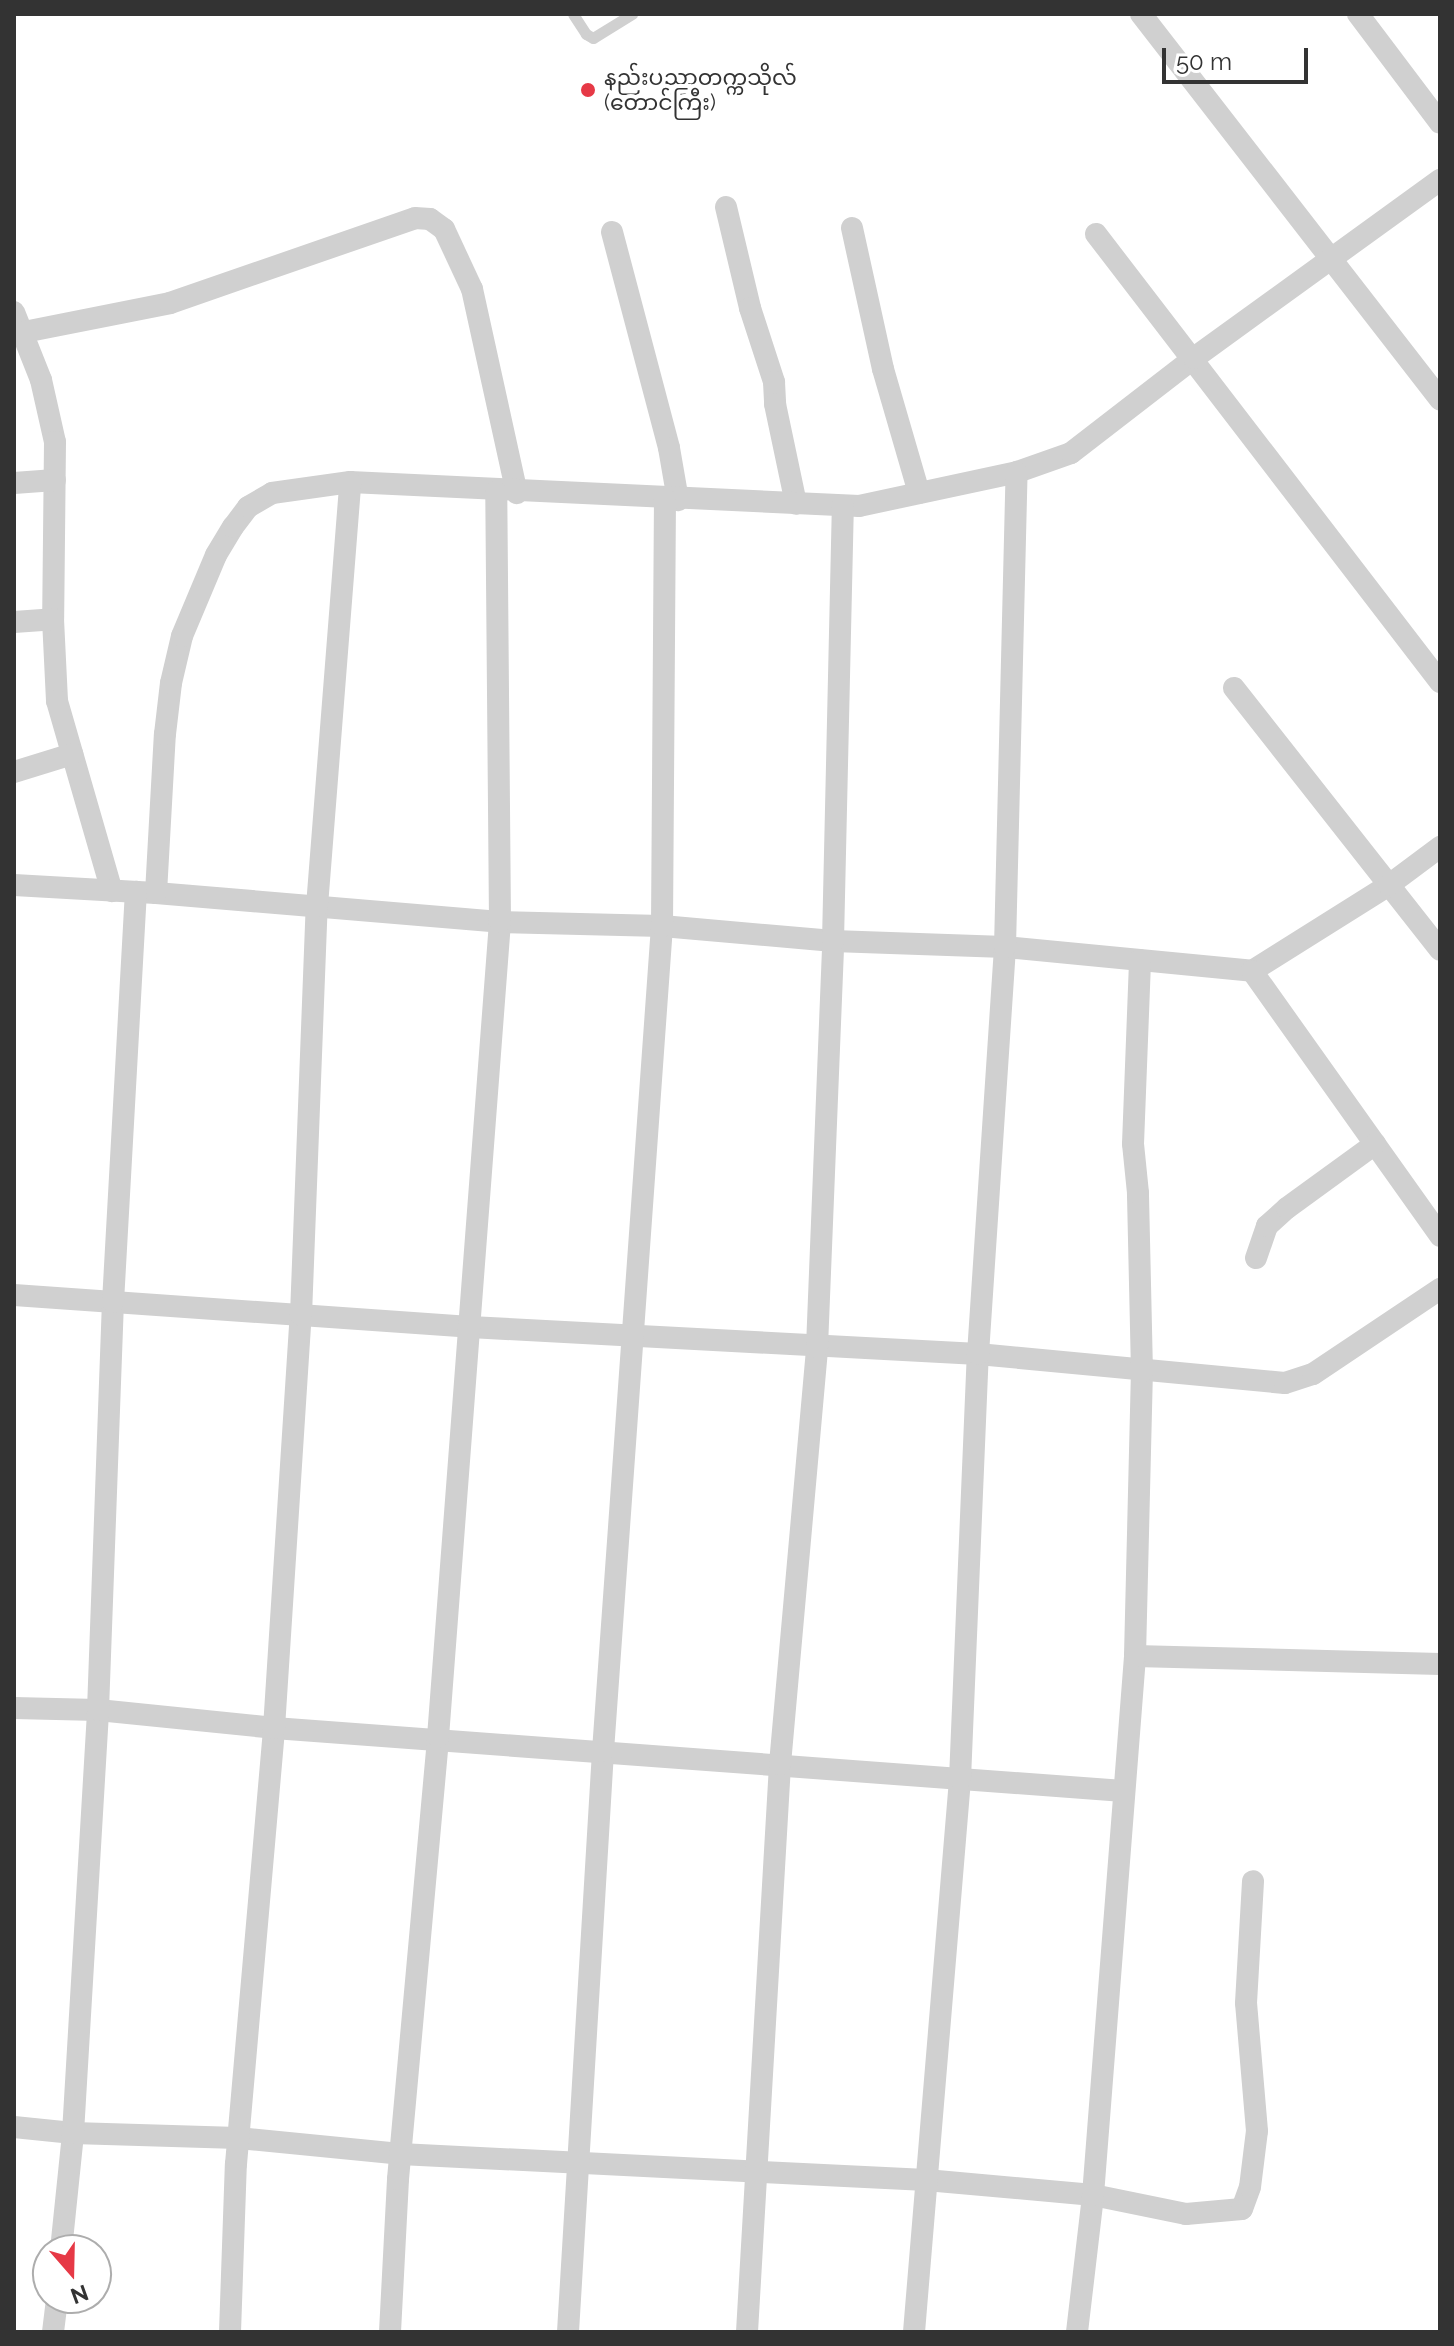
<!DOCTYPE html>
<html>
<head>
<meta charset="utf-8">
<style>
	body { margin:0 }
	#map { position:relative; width:1454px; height:2346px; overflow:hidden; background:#fff; font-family:Raleway,"Noto Sans Myanmar",sans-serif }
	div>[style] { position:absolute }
	.service>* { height:11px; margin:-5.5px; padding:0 5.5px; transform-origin:5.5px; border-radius:5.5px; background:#d0d0d0 }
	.minor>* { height:22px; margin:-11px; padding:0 11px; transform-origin:11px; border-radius:11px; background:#d0d0d0 }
	.dots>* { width:22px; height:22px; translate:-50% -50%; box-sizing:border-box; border:4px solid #fff; border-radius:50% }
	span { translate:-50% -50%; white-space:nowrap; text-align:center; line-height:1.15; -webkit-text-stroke:8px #fff; paint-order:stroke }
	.poi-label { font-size:22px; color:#333 }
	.left { translate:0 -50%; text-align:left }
	.frame { position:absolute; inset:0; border:16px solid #333; pointer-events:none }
	.north { position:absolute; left:32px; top:2234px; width:80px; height:80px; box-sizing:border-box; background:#fff; border:2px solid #adadad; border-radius:50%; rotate:160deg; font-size:22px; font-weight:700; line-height:32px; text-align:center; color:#333 }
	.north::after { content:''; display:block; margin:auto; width:28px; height:36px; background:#e63946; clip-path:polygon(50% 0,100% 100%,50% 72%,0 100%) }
	.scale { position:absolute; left:1162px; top:48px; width:146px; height:36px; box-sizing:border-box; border:4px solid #333; border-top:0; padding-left:10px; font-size:24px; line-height:28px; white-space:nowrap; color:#333; -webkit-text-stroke:6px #fff; paint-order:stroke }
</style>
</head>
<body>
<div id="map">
	<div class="service">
		<div style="left:573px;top:14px;width:24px;rotate:57deg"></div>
		<div style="left:586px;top:34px;width:8px;rotate:30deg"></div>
		<div style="left:593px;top:38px;width:46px;rotate:-31.6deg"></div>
	</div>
	<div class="minor">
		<div style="left:1141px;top:14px;width:488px;rotate:52.2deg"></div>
		<div style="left:1358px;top:14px;width:136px;rotate:53deg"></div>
		<div style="left:726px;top:207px;width:104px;rotate:76.6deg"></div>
		<div style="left:750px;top:308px;width:78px;rotate:72deg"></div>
		<div style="left:774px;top:382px;width:22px;rotate:87deg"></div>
		<div style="left:775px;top:404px;width:102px;rotate:78.1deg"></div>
		<div style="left:852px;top:228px;width:144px;rotate:77.6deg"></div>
		<div style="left:883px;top:369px;width:129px;rotate:73.8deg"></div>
		<div style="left:612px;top:232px;width:223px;rotate:75.2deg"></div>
		<div style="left:669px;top:448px;width:53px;rotate:80.2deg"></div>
		<div style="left:1096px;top:234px;width:565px;rotate:52.48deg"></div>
		<div style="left:14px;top:312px;width:73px;rotate:68.3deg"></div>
		<div style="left:41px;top:380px;width:64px;rotate:77.3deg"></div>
		<div style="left:55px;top:442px;width:177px;rotate:90.6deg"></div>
		<div style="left:53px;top:619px;width:82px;rotate:87.2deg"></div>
		<div style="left:57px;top:701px;width:198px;rotate:73.9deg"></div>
		<div style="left:14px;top:334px;width:159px;rotate:-11.2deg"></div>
		<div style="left:170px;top:303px;width:259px;rotate:-19.1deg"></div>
		<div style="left:415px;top:218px;width:15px;rotate:4deg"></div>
		<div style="left:430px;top:219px;width:17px;rotate:36deg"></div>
		<div style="left:444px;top:229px;width:66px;rotate:65deg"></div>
		<div style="left:472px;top:289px;width:209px;rotate:77.6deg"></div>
		<div style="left:14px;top:483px;width:41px;rotate:-4.2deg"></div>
		<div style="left:14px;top:622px;width:39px;rotate:-4deg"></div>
		<div style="left:1234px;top:688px;width:333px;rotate:51.8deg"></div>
		<div style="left:14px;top:772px;width:61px;rotate:-17.2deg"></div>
		<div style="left:14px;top:885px;width:142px;rotate:3.2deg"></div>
		<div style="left:156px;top:893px;width:345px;rotate:4.8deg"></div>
		<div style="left:500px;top:922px;width:162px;rotate:1.4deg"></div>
		<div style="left:662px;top:926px;width:172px;rotate:5deg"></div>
		<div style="left:833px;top:941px;width:172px;rotate:2deg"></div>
		<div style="left:1005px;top:947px;width:248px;rotate:5.5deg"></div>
		<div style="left:1252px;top:971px;width:162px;rotate:-32.1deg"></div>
		<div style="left:1389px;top:885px;width:64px;rotate:-36.7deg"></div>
		<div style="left:156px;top:893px;width:159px;rotate:-86.8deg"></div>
		<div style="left:165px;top:734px;width:51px;rotate:-83.3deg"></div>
		<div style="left:171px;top:683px;width:48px;rotate:-76.8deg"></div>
		<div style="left:182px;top:636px;width:88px;rotate:-67.2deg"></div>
		<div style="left:216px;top:555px;width:33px;rotate:-59deg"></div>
		<div style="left:233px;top:527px;width:25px;rotate:-53deg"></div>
		<div style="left:248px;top:507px;width:28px;rotate:-30deg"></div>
		<div style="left:272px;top:493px;width:79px;rotate:-8deg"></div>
		<div style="left:350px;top:482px;width:510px;rotate:2.7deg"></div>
		<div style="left:859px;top:506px;width:162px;rotate:-12.1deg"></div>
		<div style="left:1017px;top:472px;width:57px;rotate:-19.4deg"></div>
		<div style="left:1071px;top:453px;width:155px;rotate:-37.7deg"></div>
		<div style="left:1194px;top:358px;width:304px;rotate:-35.9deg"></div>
		<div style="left:1252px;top:971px;width:325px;rotate:54.6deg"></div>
		<div style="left:1256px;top:1258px;width:34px;rotate:-71deg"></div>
		<div style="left:1267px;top:1226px;width:27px;rotate:-42deg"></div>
		<div style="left:1287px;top:1208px;width:109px;rotate:-36deg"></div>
		<div style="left:14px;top:1295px;width:457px;rotate:4deg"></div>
		<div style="left:470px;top:1327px;width:509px;rotate:3.04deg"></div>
		<div style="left:978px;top:1354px;width:308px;rotate:5.4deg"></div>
		<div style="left:1285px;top:1383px;width:29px;rotate:-18deg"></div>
		<div style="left:1313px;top:1374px;width:153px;rotate:-33.8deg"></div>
		<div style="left:1135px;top:1656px;width:305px;rotate:1.5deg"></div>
		<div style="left:14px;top:1708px;width:84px;rotate:1.4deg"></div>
		<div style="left:98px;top:1710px;width:177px;rotate:5.8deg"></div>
		<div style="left:274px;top:1728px;width:852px;rotate:4.24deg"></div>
		<div style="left:14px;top:2127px;width:59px;rotate:5.8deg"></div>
		<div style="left:73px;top:2133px;width:165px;rotate:1.7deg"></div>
		<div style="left:238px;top:2138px;width:163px;rotate:5.6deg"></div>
		<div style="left:400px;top:2154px;width:527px;rotate:2.83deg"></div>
		<div style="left:926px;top:2180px;width:168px;rotate:5.1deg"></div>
		<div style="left:1093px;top:2195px;width:95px;rotate:11.5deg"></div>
		<div style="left:1186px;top:2214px;width:56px;rotate:-5.1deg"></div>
		<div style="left:1242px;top:2209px;width:23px;rotate:-70deg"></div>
		<div style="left:1250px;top:2187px;width:56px;rotate:-82.9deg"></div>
		<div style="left:1257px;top:2131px;width:128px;rotate:-94.9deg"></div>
		<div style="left:1246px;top:2003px;width:122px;rotate:-86.7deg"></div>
		<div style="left:61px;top:2250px;width:118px;rotate:-84.1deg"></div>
		<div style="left:73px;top:2133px;width:424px;rotate:-86.6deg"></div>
		<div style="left:98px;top:1710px;width:408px;rotate:-87.9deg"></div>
		<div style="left:113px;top:1302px;width:411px;rotate:-86.8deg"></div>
		<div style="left:53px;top:2332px;width:34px;rotate:-83deg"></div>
		<div style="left:230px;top:2332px;width:168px;rotate:-88deg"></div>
		<div style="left:236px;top:2164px;width:438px;rotate:-85deg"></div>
		<div style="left:274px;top:1728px;width:414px;rotate:-86.3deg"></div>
		<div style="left:301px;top:1315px;width:409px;rotate:-87.8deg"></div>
		<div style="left:317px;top:906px;width:425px;rotate:-85.5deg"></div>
		<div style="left:390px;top:2332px;width:153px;rotate:-87deg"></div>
		<div style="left:398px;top:2179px;width:444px;rotate:-84.8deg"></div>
		<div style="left:438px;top:1737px;width:817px;rotate:-85.65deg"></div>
		<div style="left:500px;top:922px;width:430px;rotate:-90.5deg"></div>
		<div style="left:568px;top:2332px;width:582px;rotate:-86.55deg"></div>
		<div style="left:603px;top:1751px;width:827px;rotate:-85.91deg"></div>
		<div style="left:662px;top:926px;width:427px;rotate:-89.6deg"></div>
		<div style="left:747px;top:2332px;width:569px;rotate:-86.67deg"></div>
		<div style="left:780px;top:1764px;width:419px;rotate:-84.9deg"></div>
		<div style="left:817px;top:1347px;width:406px;rotate:-87.7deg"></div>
		<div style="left:833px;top:941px;width:435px;rotate:-88.7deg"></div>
		<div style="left:914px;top:2332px;width:555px;rotate:-85.24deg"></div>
		<div style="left:960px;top:1779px;width:425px;rotate:-87.6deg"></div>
		<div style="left:978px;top:1354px;width:408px;rotate:-86.2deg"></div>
		<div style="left:1005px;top:947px;width:475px;rotate:-88.6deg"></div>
		<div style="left:1077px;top:2332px;width:138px;rotate:-83.3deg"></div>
		<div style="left:1093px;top:2195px;width:541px;rotate:-85.54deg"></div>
		<div style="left:1135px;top:1656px;width:284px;rotate:-88.6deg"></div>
		<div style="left:1142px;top:1372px;width:179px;rotate:-91.3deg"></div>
		<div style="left:1138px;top:1193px;width:49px;rotate:-95.8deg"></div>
		<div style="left:1133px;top:1144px;width:184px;rotate:-87.8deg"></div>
	</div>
	<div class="dots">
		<div style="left:588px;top:90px;background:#e63946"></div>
	</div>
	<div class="poi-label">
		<span class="left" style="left:604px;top:90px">နည်းပညာတက္ကသိုလ်<br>(တောင်ကြီး)</span>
	</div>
	<div class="frame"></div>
	<div class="north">N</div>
	<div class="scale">50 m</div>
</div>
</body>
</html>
